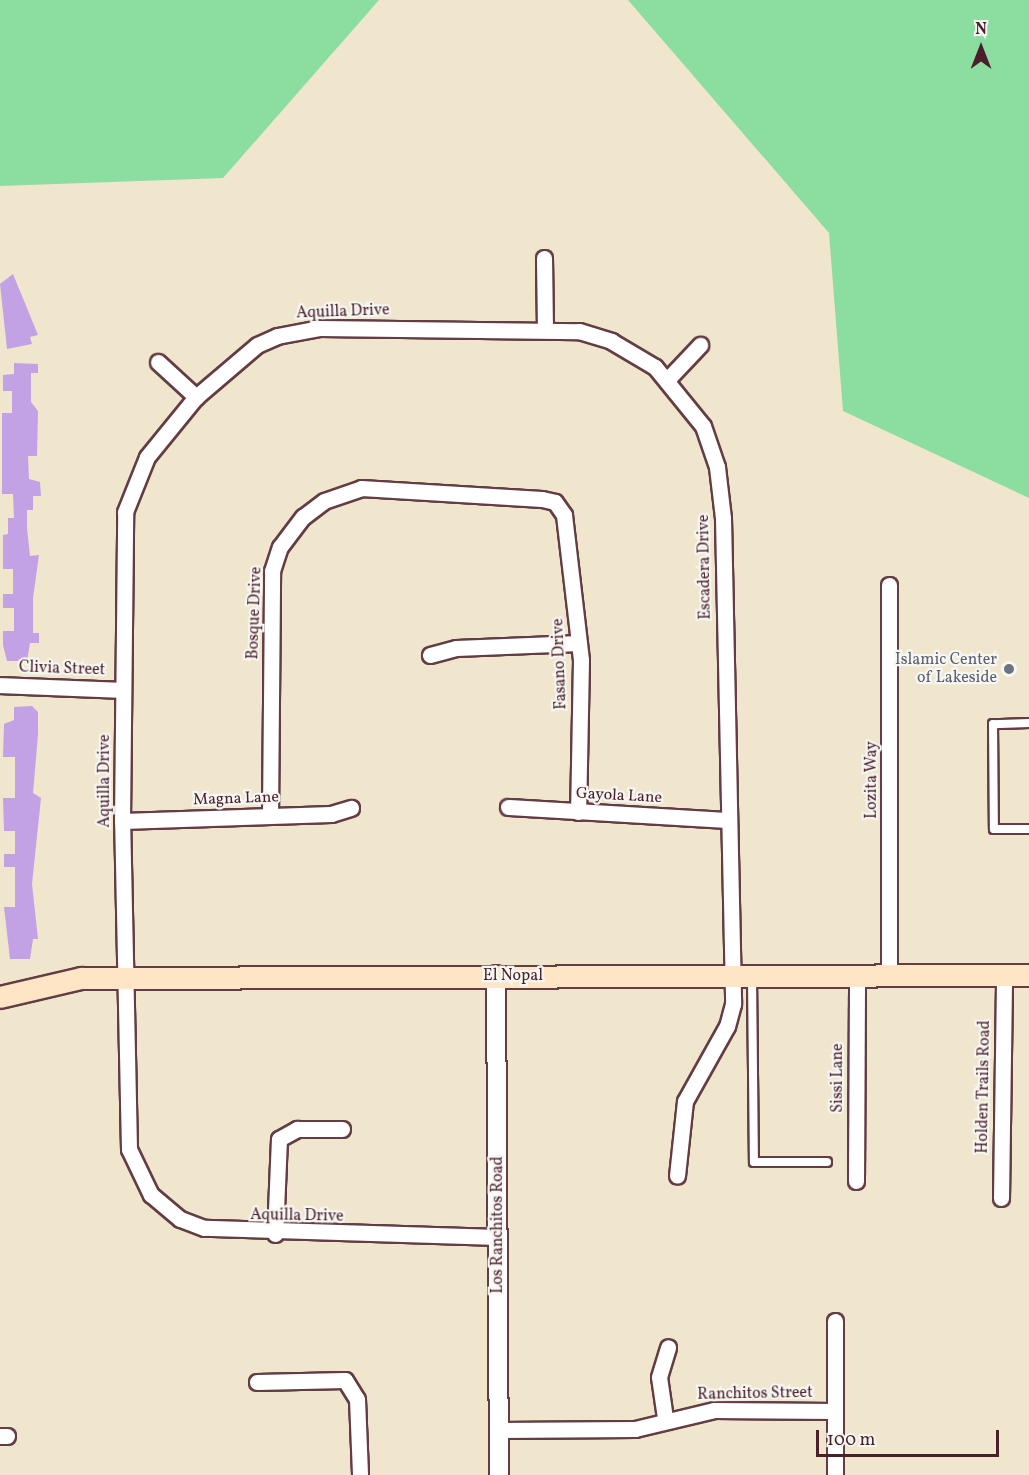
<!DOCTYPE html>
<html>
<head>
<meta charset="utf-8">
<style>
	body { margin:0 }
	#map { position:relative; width:1029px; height:1475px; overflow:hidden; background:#f0e5cd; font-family:Vollkorn,serif }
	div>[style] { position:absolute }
	.green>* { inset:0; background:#8bde9f }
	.building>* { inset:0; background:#c2a2e5 }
	.roads { filter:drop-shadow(2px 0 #633d43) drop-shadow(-2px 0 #633d43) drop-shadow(0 2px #633d43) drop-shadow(0 -2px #633d43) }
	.service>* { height:8px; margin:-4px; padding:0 4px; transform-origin:4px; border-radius:4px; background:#fff }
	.minor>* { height:15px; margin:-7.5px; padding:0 7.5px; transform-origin:7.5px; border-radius:7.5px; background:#fff }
	.tertiary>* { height:18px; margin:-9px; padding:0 9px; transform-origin:9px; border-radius:9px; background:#fff }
	.secondary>* { height:21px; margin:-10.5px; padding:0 10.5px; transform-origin:10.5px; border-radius:10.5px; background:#fee5c5 }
	.dots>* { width:16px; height:16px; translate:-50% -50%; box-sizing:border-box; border:3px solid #f6f6f2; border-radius:50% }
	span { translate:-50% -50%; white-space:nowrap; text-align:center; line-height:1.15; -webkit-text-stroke:4.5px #f6f6f2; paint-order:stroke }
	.street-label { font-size:16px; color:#4a1f2b }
	.worship-label { font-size:16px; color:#5b616d }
	.right { translate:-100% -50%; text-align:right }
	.north { position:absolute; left:951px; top:18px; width:60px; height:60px; -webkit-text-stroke:4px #f6f6f2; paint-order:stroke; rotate:0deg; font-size:16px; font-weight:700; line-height:24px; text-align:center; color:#4a1f2b }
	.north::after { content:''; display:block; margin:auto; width:21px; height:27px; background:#4a1f2b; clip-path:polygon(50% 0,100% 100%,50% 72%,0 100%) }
	.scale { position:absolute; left:816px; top:1430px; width:183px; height:27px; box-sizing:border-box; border:3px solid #4a1f2b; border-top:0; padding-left:8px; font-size:18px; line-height:21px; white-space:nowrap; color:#4a1f2b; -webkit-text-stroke:4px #f6f6f2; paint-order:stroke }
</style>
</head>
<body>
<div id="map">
	<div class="green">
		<div style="clip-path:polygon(0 0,379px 0,223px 178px,0 186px)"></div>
		<div style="clip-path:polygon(628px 0,1029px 0,1029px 498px,843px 411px,829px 233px)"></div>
	</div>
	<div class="building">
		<div style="clip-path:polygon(13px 274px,38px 335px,30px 337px,32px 344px,7px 349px,0 284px)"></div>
		<div style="clip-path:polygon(14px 363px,38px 364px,38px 373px,31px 373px,31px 402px,38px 411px,37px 456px,28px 456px,29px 479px,40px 482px,41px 496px,33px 496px,33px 510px,27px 510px,27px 528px,30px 556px,39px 555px,33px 598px,33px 633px,39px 633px,39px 643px,30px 643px,27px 661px,7px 661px,3px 645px,3px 631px,14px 631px,14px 608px,3px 608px,3px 594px,13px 594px,13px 569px,3px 569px,3px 535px,8px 534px,8px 518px,14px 518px,13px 494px,2px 494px,2px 413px,12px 413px,12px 391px,3px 391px,3px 375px,14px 374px)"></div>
		<div style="clip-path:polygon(32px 706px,38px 712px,38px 735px,33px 793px,41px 798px,32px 884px,38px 939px,33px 939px,30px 959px,10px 959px,4px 907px,15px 907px,15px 867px,4px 867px,4px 854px,15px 854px,15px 831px,4px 831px,3px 798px,15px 798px,15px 757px,3px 757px,4px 724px,14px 720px,14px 707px)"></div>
	</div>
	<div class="roads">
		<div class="service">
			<div style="left:1029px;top:723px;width:36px;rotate:178deg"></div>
			<div style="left:993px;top:724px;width:105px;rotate:89.5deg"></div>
			<div style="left:994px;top:829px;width:35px"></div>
			<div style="left:752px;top:977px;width:185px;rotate:89.4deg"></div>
			<div style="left:754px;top:1162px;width:73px"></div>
		</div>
		<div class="minor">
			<div style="left:544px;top:258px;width:69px;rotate:89.2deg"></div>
			<div style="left:158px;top:362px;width:52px;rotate:42.6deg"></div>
			<div style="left:668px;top:379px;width:47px;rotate:-46.7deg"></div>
			<div style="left:889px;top:585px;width:391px;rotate:90deg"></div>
			<div style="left:430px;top:655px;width:27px;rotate:-15deg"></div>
			<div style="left:456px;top:648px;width:123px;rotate:-2.3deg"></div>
			<div style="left:0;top:685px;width:123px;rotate:2.3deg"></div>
			<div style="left:508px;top:807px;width:220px;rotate:3.4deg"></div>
			<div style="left:270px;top:816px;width:245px;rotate:-89.5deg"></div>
			<div style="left:272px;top:571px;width:25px;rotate:-72deg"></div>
			<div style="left:280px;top:547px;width:38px;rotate:-53deg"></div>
			<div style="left:303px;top:517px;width:26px;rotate:-37deg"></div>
			<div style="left:324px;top:501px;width:39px;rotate:-19deg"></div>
			<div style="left:361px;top:488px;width:181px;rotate:3.5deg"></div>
			<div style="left:542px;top:499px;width:13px;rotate:13deg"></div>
			<div style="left:555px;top:502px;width:16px;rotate:55deg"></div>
			<div style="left:564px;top:515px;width:146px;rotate:83.3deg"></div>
			<div style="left:581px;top:660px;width:152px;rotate:91.1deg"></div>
			<div style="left:122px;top:821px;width:209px;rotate:-1.9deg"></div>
			<div style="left:331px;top:814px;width:21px;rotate:-17deg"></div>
			<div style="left:856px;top:1181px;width:205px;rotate:-89.7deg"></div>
			<div style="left:1001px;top:1198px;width:222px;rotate:-89.2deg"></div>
			<div style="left:275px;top:1234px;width:95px;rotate:-87.6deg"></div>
			<div style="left:279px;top:1139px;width:21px;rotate:-29deg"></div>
			<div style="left:297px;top:1129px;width:45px"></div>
			<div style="left:498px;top:1237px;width:294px;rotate:-178.2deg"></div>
			<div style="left:204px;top:1228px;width:26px;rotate:-159deg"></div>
			<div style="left:180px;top:1219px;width:38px;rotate:-140deg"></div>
			<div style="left:151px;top:1195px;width:51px;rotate:-115.6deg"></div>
			<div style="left:129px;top:1149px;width:328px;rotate:-91.2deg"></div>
			<div style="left:122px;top:821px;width:309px;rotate:-89.4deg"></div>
			<div style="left:125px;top:512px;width:59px;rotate:-68.2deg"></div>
			<div style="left:147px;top:457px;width:77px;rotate:-50.8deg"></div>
			<div style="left:196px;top:397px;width:80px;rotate:-40.4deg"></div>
			<div style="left:257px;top:345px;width:22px;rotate:-24deg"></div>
			<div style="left:277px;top:336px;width:44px;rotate:-10.5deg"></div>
			<div style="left:320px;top:328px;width:259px;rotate:0.7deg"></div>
			<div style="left:579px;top:331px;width:34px;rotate:17deg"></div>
			<div style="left:611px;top:341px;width:51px;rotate:30.6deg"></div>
			<div style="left:655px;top:367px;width:76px;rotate:50.9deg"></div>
			<div style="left:703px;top:426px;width:43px;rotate:71.1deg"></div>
			<div style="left:717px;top:467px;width:51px;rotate:83.3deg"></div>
			<div style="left:723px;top:518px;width:486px;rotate:88.8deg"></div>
			<div style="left:733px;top:1004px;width:23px;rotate:105deg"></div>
			<div style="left:727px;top:1026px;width:86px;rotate:119.2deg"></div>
			<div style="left:685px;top:1101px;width:75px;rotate:96.1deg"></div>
			<div style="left:835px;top:1321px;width:154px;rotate:90deg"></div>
			<div style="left:257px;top:1382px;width:88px;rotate:-1.3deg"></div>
			<div style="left:345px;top:1380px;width:22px;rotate:58deg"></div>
			<div style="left:357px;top:1399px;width:76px;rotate:87.7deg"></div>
			<div style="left:665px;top:1418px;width:41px;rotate:-98.3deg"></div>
			<div style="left:659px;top:1377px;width:31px;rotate:-73deg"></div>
			<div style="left:499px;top:1430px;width:136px;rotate:-0.4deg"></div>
			<div style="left:635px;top:1429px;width:81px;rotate:-13.5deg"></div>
			<div style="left:714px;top:1410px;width:120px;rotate:0.5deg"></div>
			<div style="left:0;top:1436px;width:7px"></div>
		</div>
		<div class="tertiary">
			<div style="left:496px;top:975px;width:500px;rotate:89.66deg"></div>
		</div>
		<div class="secondary">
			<div style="left:0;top:997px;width:83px;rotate:-13.2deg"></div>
			<div style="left:81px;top:978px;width:948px;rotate:-0.18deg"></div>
		</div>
	</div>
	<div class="dots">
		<div style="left:1009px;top:669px;background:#6b7280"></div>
	</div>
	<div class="street-label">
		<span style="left:343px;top:312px;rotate:-2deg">Aquilla Drive</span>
		<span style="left:705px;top:567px;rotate:-91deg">Escadera Drive</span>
		<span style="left:255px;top:613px;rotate:-88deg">Bosque Drive</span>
		<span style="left:560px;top:664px;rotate:-92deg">Fasano Drive</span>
		<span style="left:62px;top:669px;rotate:2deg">Clivia Street</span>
		<span style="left:872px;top:780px;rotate:-90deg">Lozita Way</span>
		<span style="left:105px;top:781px;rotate:-90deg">Aquilla Drive</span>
		<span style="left:619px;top:796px;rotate:3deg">Gayola Lane</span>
		<span style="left:236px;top:799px;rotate:-2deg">Magna Lane</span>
		<span style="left:513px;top:976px">El Nopal</span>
		<span style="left:838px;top:1078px;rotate:-90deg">Sissi Lane</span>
		<span style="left:984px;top:1087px;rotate:-89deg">Holden Trails Road</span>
		<span style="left:297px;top:1216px;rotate:1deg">Aquilla Drive</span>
		<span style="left:498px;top:1225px;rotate:-90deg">Los Ranchitos Road</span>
		<span style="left:755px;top:1394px;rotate:-1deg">Ranchitos Street</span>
	</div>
	<div class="worship-label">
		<span class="right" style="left:997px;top:669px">Islamic Center<br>of Lakeside</span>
	</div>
	<div class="north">N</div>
	<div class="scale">100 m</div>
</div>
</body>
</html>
